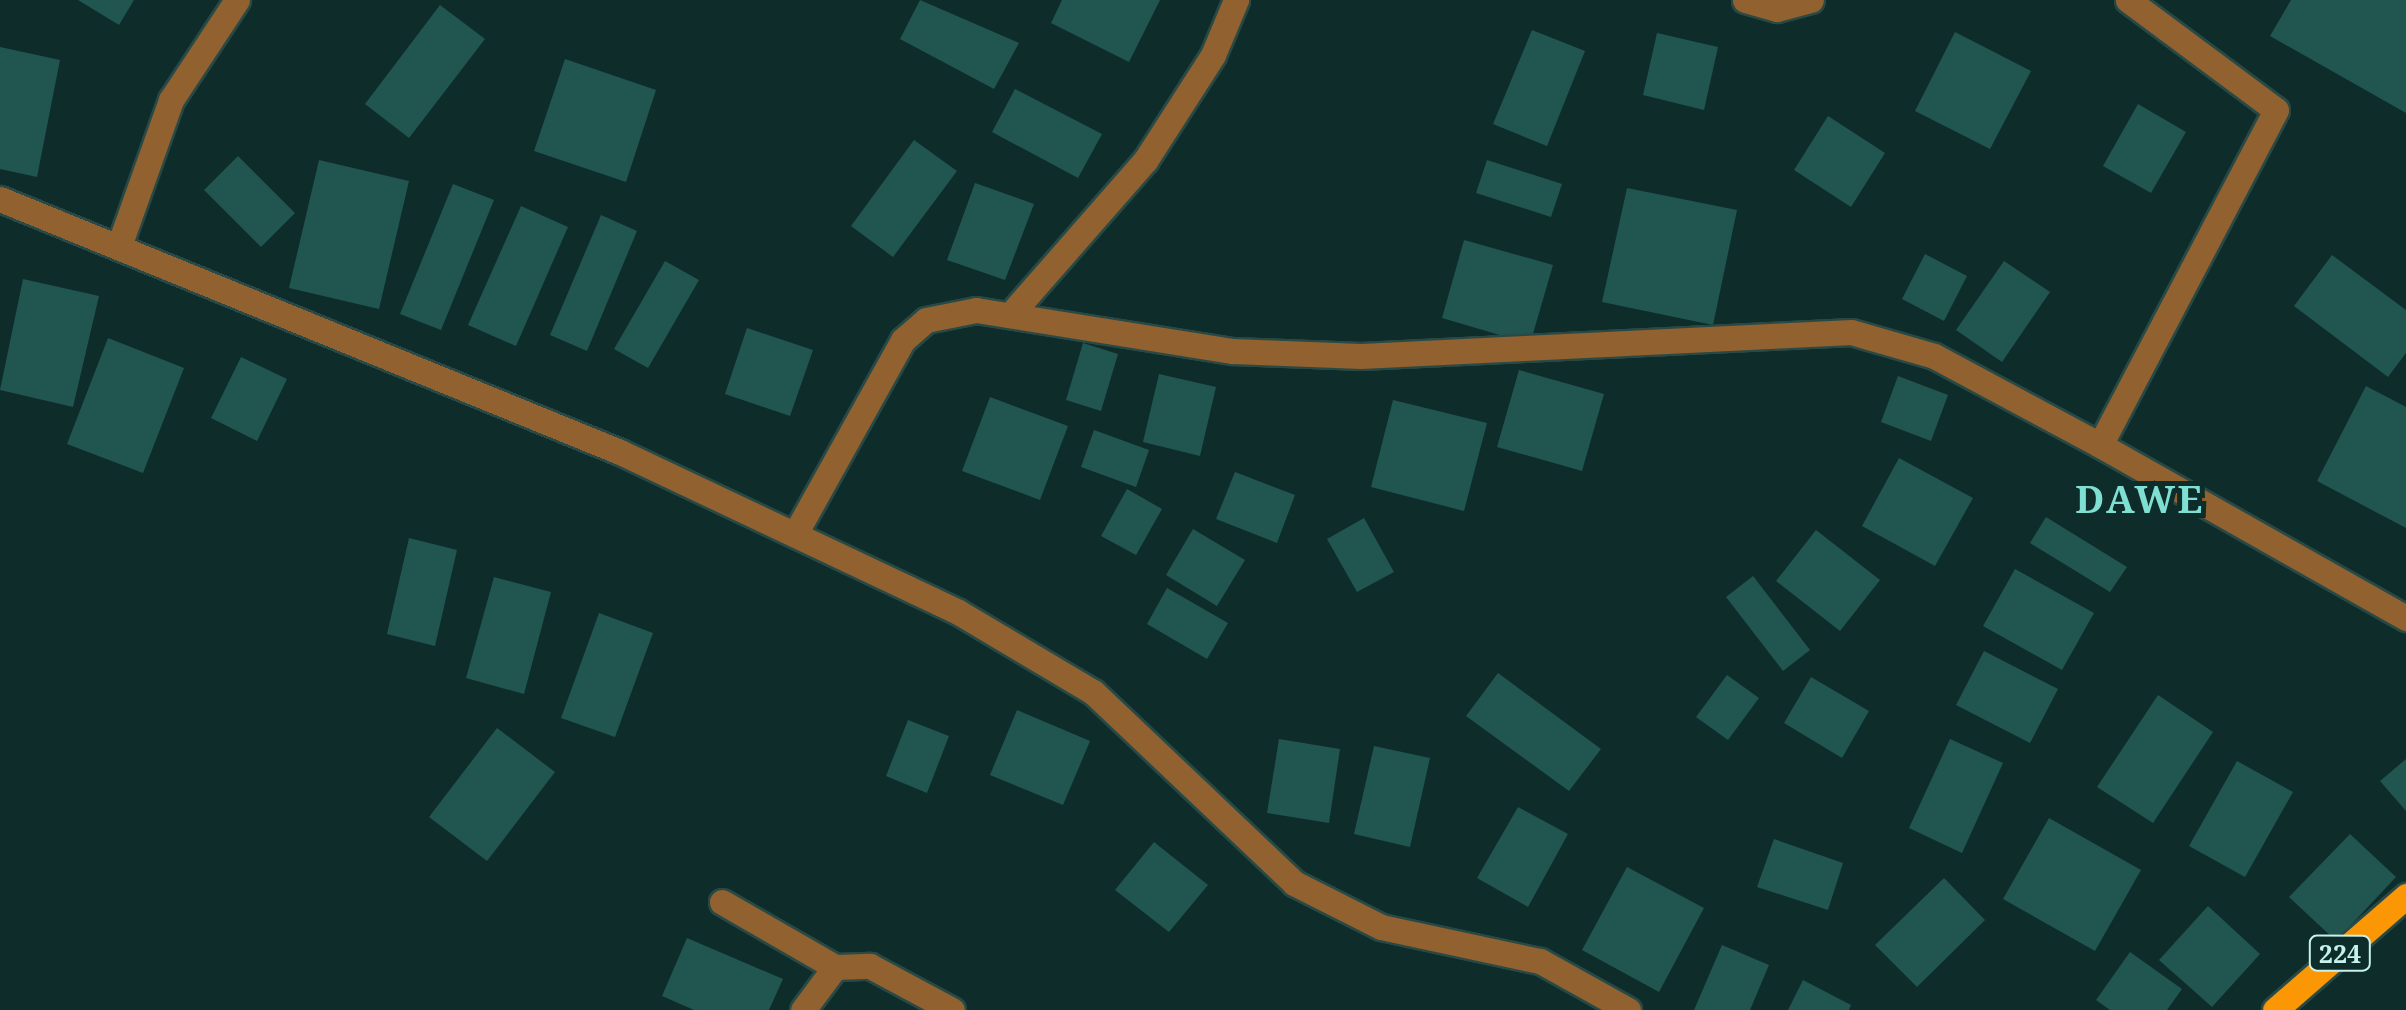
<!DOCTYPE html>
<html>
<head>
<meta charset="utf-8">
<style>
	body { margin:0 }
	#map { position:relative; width:2406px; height:1010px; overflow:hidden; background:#0e2d2a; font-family:"Noto Serif",serif }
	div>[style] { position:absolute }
	.building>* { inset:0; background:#21554f }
	.roads { filter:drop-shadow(2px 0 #284945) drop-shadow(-2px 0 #284945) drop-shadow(0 2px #284945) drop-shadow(0 -2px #284945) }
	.street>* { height:25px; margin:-12.5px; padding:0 12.5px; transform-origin:12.5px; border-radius:12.5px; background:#91612f }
	.primary>* { height:25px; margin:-12.5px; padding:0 12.5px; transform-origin:12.5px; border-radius:12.5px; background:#fb9704 }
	span { translate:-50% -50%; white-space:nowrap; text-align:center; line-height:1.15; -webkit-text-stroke:10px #0e2d2a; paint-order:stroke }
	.shield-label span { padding:2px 8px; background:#0e2d2a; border:2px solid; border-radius:8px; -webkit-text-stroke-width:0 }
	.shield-label { font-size:25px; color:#c6f2eb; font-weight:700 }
	.district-label { font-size:38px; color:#7edfd2; font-weight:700; letter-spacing:2.5px }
</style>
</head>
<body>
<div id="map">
	<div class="building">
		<div style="clip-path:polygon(78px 0,134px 0,119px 25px)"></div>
		<div style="clip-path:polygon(920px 0,1019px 43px,994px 89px,900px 39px)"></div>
		<div style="clip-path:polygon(1062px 0,1160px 0,1129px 62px,1051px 23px)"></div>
		<div style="clip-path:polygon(2291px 0,2406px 0,2406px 113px,2270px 36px)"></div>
		<div style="clip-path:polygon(440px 5px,485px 39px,409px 138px,365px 104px)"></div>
		<div style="clip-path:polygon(1532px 30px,1585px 51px,1547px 146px,1493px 124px)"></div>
		<div style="clip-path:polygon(1955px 32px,2031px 71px,1990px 149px,1915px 111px)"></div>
		<div style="clip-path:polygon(1657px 33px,1718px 47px,1704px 110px,1643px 95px)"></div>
		<div style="clip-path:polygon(0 47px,60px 60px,37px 177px,0 169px)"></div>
		<div style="clip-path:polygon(565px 59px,656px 90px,626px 182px,534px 151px)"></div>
		<div style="clip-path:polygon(1015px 89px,1102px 134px,1078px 178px,992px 132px)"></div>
		<div style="clip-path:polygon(2138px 104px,2186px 132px,2151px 193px,2103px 166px)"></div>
		<div style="clip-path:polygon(1828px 116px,1885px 153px,1851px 207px,1794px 170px)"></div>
		<div style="clip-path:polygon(914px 140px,957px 171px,893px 257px,851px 226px)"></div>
		<div style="clip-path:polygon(238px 156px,295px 213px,261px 247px,204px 190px)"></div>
		<div style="clip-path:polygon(319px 160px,409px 181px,379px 309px,289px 288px)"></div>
		<div style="clip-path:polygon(1487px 160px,1562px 184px,1551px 217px,1476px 193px)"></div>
		<div style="clip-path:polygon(975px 183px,1034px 204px,1005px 280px,947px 260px)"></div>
		<div style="clip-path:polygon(453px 184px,494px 200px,441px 330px,400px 314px)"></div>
		<div style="clip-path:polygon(1627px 188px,1737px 210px,1713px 325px,1602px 302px)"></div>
		<div style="clip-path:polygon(521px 206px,568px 227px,516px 346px,468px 325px)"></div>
		<div style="clip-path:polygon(601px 215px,637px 231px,587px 351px,550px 335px)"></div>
		<div style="clip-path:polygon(1464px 240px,1553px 265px,1530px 344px,1442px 318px)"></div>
		<div style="clip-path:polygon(1925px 254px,1967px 276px,1944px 321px,1902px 299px)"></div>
		<div style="clip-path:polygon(2332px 255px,2406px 310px,2406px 353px,2388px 377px,2294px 306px)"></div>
		<div style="clip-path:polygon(665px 261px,699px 280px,648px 368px,614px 349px)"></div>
		<div style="clip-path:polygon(2004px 261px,2050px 292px,2002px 362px,1956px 330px)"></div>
		<div style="clip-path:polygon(23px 279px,99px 296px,73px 407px,0 390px)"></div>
		<div style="clip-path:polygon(747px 328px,813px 350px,790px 416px,725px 394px)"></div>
		<div style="clip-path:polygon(108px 338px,184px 368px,143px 473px,67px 444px)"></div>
		<div style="clip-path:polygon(1083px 343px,1118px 354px,1101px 411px,1066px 400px)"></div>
		<div style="clip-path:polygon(241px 357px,287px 379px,257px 441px,211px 418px)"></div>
		<div style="clip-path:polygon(1519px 370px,1604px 394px,1582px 471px,1497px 447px)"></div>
		<div style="clip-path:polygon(1159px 374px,1216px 387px,1200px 456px,1143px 442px)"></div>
		<div style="clip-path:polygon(1898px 376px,1948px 395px,1931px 441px,1881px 422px)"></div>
		<div style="clip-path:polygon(2366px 386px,2406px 407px,2406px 528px,2317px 481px)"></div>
		<div style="clip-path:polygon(990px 397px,1068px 426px,1040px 500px,962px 471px)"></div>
		<div style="clip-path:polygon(1393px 400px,1487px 423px,1464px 511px,1371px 487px)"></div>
		<div style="clip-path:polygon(1094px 430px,1149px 450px,1136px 487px,1081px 467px)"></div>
		<div style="clip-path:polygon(1899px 458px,1973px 498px,1935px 566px,1862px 526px)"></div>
		<div style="clip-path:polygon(1235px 472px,1295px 495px,1277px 543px,1216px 519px)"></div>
		<div style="clip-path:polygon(1127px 489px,1162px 509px,1136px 555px,1101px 536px)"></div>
		<div style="clip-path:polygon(2046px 517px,2127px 567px,2110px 592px,2030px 543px)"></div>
		<div style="clip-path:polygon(1364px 518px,1394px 572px,1357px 592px,1327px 539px)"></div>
		<div style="clip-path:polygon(1193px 529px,1245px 560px,1217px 606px,1166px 575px)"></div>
		<div style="clip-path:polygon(1816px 530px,1880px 580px,1840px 631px,1776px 581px)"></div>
		<div style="clip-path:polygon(409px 538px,457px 550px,435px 646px,387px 634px)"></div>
		<div style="clip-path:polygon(2015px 569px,2094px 613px,2062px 670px,1983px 626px)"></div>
		<div style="clip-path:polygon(1753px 576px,1810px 650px,1783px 671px,1726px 597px)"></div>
		<div style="clip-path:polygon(494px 577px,551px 592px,524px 694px,466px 678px)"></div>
		<div style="clip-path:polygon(1167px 588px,1228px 623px,1207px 659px,1147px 624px)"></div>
		<div style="clip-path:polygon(599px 613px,653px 633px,615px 737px,561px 718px)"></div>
		<div style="clip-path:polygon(1984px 651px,2058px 689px,2030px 743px,1956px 705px)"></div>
		<div style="clip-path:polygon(1498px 673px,1601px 749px,1569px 791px,1466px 716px)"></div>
		<div style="clip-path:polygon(1727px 675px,1759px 698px,1728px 740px,1696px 717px)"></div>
		<div style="clip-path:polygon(1811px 677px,1869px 711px,1842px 758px,1784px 723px)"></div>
		<div style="clip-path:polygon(2158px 695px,2213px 732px,2153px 823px,2097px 787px)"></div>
		<div style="clip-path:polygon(1017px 710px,1090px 741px,1063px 805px,990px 775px)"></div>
		<div style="clip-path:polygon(908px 720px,949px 736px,927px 793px,886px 776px)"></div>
		<div style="clip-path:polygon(497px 728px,555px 772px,487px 861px,429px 817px)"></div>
		<div style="clip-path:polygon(1279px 739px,1340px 749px,1329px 823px,1267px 813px)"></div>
		<div style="clip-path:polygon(1950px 739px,2003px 763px,1962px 853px,1909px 828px)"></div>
		<div style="clip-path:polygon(1374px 746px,1430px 758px,1410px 847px,1354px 834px)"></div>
		<div style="clip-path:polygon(2406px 759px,2406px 811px,2380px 781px)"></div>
		<div style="clip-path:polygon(2237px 761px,2293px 792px,2245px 877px,2189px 846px)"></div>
		<div style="clip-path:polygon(1518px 807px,1568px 834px,1528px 907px,1477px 878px)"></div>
		<div style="clip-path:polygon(2049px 818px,2141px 870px,2095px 951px,2003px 899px)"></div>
		<div style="clip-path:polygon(2350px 834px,2396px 877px,2336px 941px,2289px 897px)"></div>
		<div style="clip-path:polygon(1774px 839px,1843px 863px,1828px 910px,1757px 887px)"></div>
		<div style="clip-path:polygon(1154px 842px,1208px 885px,1169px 932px,1115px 890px)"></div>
		<div style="clip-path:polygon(1627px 867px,1704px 908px,1659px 992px,1582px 950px)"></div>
		<div style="clip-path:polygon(1944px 878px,1985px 920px,1917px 987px,1875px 945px)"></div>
		<div style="clip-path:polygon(2208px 906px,2260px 954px,2212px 1007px,2159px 960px)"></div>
		<div style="clip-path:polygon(687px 938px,783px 979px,769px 1010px,694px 1010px,662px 996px)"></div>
		<div style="clip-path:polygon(1722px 945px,1769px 965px,1750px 1010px,1694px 1010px)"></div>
		<div style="clip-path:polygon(2130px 952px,2182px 989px,2167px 1010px,2110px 1010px,2096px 1000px)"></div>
		<div style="clip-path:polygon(1803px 980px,1851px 1005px,1849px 1010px,1788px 1010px)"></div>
	</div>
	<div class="roads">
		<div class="street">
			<div style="left:1745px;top:0;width:33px;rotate:16deg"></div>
			<div style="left:1777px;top:9px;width:35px;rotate:-15deg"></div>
			<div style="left:2128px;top:0;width:184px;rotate:36.6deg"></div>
			<div style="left:2276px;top:110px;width:378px;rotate:117.7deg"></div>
			<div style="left:2100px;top:445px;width:352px;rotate:29.5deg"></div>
			<div style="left:0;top:199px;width:670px;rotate:22.2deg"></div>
			<div style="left:620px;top:452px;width:374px;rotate:25.3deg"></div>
			<div style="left:958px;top:612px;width:157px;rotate:30.7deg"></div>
			<div style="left:1093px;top:692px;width:277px;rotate:43.5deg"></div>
			<div style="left:1294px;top:883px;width:97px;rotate:26.8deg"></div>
			<div style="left:1381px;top:927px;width:163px;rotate:12.1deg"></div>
			<div style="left:1540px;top:961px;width:101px;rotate:29.1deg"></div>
			<div style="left:119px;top:246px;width:155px;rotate:-70.4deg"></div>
			<div style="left:171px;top:100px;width:120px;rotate:-56.6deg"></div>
			<div style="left:1010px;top:315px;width:205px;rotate:-48.8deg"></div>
			<div style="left:1145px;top:161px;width:126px;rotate:-57.3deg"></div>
			<div style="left:1213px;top:55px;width:60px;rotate:-67.3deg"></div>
			<div style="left:795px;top:534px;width:222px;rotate:-60.9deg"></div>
			<div style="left:903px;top:340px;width:30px;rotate:-41deg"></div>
			<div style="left:926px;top:320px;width:51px;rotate:-11.3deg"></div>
			<div style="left:976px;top:310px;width:260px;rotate:9.1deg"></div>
			<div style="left:1233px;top:351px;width:128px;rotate:2.2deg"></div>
			<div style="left:1361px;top:356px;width:491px;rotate:-2.8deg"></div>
			<div style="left:1851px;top:332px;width:86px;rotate:16.1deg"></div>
			<div style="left:1934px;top:356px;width:188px;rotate:28.2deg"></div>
			<div style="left:722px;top:902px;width:130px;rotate:29.9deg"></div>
			<div style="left:835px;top:967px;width:35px;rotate:-2deg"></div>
			<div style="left:870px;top:966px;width:93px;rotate:28.2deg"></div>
			<div style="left:803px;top:1010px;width:54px;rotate:-53.3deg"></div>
		</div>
		<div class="primary">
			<div style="left:2275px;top:1010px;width:174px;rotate:-41deg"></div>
		</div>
	</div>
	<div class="shield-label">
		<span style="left:2340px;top:953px">224</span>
	</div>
	<div class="district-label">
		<span style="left:2140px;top:499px">DAWE</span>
	</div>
</div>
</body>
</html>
